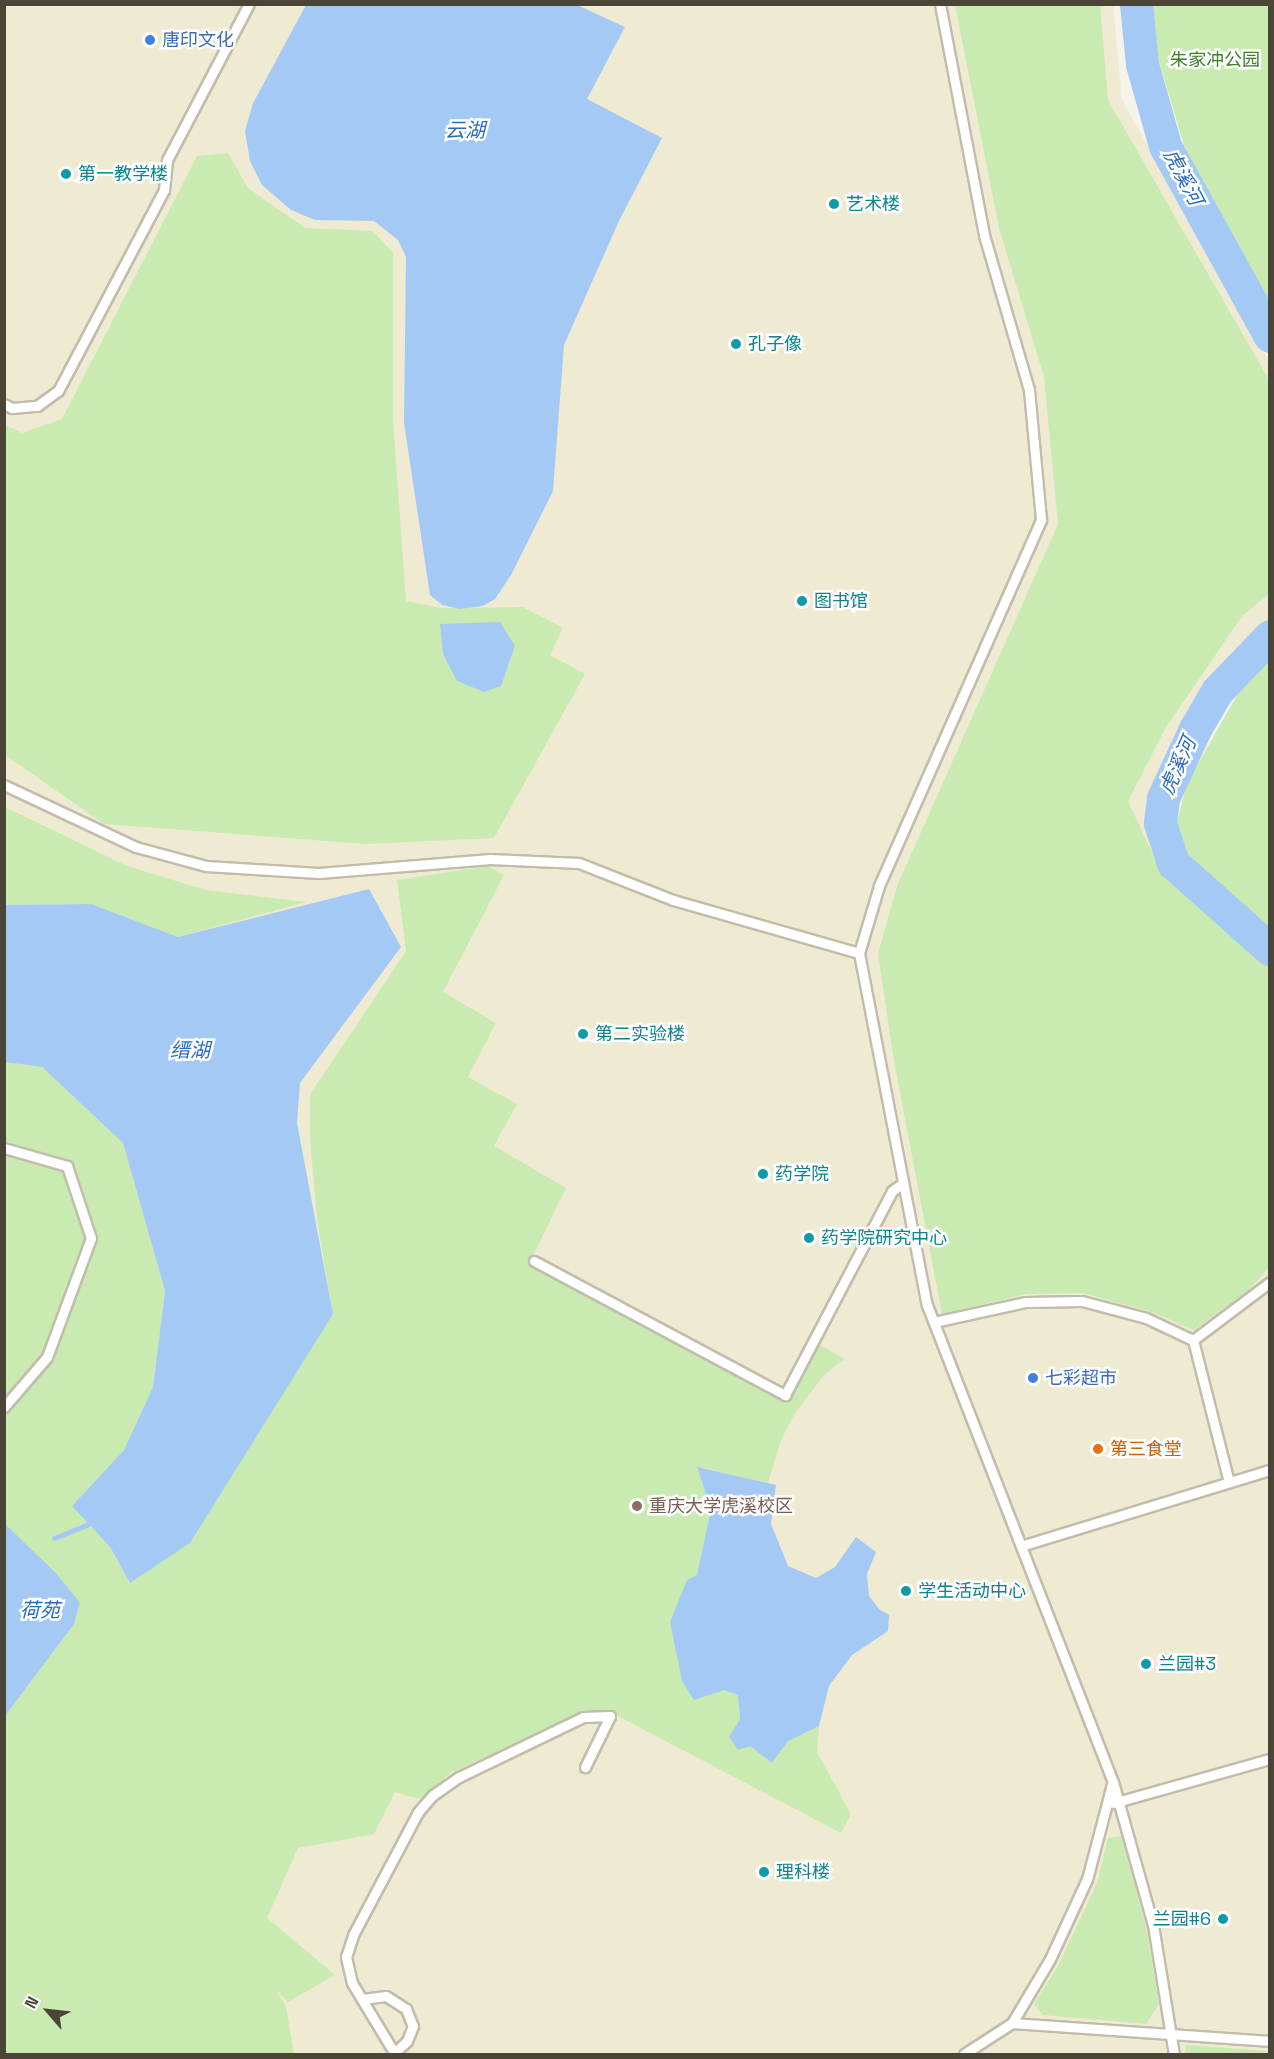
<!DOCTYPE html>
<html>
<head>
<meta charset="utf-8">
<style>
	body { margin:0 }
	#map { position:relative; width:1274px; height:2059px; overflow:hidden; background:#f6f3ea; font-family:"Space Grotesk","Noto Sans SC",sans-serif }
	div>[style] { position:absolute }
	.education>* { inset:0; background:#efebd3 }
	.green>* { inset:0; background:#c9ebb1 }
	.water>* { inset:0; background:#a4c9f4 }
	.stream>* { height:5px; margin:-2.5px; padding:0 2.5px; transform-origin:2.5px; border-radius:2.5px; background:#a4c9f4 }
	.river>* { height:33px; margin:-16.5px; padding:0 16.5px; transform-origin:16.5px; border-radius:16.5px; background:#a4c9f4 }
	.roads { filter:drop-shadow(2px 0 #c2bdab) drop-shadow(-2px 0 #c2bdab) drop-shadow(0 2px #c2bdab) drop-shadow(0 -2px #c2bdab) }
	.lane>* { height:9px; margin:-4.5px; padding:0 4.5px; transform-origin:4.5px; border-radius:4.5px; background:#fff }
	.dots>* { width:16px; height:16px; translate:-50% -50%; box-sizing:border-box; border:3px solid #fff; border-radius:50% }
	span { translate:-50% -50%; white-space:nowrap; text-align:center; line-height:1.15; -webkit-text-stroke:5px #fff; paint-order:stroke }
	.shop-label { font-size:18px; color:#366cbe }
	.left { translate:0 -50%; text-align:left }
	.park-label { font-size:18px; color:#3d8026 }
	.culture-label { font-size:18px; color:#0d838f }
	.right { translate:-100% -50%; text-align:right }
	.food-label { font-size:18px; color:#c56008 }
	.education-label { font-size:18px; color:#785e54 }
	.water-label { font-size:20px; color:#296cbd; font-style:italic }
	.frame { position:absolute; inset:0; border:6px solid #4a4537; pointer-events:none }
	.north { position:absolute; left:18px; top:1981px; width:60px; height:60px; -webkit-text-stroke:4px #fff; paint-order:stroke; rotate:298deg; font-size:16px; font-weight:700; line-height:24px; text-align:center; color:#4a4537 }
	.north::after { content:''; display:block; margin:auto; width:21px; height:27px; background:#4a4537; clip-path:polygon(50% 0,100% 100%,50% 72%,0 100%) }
</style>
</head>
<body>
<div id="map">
	<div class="education">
		<div style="clip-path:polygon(5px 5px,1113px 5px,1122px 100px,1269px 361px,1269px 619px,1241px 643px,1206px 685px,1155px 782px,1147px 818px,1159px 853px,1269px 958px,1269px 2054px,5px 2054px)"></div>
	</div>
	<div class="green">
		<div style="clip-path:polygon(955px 5px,1100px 5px,1108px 100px,1269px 380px,1269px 594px,1242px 616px,1165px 729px,1128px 801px,1154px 857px,1269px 966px,1269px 1267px,1251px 1288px,1194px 1330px,1152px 1312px,1082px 1293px,1026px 1294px,942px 1314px,894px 1061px,878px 954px,897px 886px,1058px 524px,1044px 377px,999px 228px)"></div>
		<div style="clip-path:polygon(1150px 5px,1269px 5px,1269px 309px,1200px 182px,1183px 142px,1159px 61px)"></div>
		<div style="clip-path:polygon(228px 153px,248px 188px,305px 228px,373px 231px,393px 253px,393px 420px,406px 601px,441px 608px,523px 607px,563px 628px,550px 655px,585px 674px,494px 838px,366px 844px,104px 824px,5px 755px,5px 425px,22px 433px,62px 419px,197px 156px)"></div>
		<div style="clip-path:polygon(1269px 651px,1269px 937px,1206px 879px,1188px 856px,1177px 821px,1187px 783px,1248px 676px)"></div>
		<div style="clip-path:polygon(5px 807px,127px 866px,206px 890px,306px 902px,178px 937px,91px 904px,5px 905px)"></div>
		<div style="clip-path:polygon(488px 866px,504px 875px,443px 992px,496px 1023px,468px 1077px,517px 1104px,494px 1146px,566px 1188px,528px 1266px,786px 1402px,818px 1344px,845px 1359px,825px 1374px,795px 1413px,781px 1440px,768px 1483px,697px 1467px,711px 1509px,697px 1575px,724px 1690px,739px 1695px,740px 1719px,729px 1737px,750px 1746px,772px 1763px,788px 1740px,819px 1726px,817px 1752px,851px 1814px,841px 1833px,612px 1713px,582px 1712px,450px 1773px,420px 1799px,395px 1792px,374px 1834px,298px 1848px,267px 1918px,335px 1975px,288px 2002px,276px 1990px,286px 2007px,294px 2054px,5px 2054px,5px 1716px,74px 1624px,56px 1573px,5px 1524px,5px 1062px,42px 1067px,123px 1143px,165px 1291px,153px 1387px,124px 1450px,72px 1506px,110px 1547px,129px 1582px,333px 1315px,317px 1219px,310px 1139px,310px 1094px,406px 951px,397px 880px)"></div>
		<div style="clip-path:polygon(1121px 1836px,1146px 1927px,1159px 2004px,1146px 2024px,1043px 2015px,1034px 2004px,1059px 1964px,1097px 1883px,1108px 1838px)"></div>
		<div style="clip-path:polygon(1186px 2045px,1269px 2051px,1269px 2054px,1185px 2054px)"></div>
	</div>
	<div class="water">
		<div style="clip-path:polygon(306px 5px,577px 5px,625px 27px,587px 99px,662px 138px,619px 221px,564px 345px,553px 491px,511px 575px,495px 599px,483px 606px,460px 609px,442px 605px,430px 595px,404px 423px,406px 257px,398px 240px,374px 221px,315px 220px,291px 210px,262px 185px,250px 161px,245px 131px,253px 103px)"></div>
		<div style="clip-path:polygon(500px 622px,515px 646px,501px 686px,484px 692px,457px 681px,443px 654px,440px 624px)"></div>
		<div style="clip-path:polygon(369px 889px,401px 947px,300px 1083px,297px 1123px,333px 1314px,190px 1543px,130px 1583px,110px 1547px,72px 1506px,124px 1450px,153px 1387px,165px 1291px,123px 1143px,42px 1067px,5px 1062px,5px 905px,91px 904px,178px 937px)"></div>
		<div style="clip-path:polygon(697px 1467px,776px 1485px,771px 1524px,788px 1566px,816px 1578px,835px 1567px,856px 1537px,876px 1552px,867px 1574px,869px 1596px,879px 1609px,889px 1615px,888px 1631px,852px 1655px,829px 1686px,819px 1726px,788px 1741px,772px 1763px,750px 1746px,738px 1750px,729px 1737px,740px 1719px,738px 1695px,724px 1690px,694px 1700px,682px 1681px,670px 1622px,687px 1580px,697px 1575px,711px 1509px)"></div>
		<div style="clip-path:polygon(5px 1524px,56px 1573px,80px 1603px,74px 1624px,5px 1716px)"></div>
	</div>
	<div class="stream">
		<div style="left:54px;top:1538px;width:37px;rotate:-22deg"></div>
	</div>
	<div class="river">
		<div style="left:1136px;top:4px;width:60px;rotate:84.3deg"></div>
		<div style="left:1142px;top:64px;width:85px;rotate:74.3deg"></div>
		<div style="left:1165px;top:146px;width:217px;rotate:61.1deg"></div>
		<div style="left:1270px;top:636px;width:76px;rotate:133.9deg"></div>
		<div style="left:1217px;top:691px;width:44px;rotate:120.1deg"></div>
		<div style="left:1195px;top:729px;width:76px;rotate:114.9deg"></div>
		<div style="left:1163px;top:798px;width:25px;rotate:97deg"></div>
		<div style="left:1160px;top:823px;width:42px;rotate:72deg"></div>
		<div style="left:1173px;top:863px;width:130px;rotate:41.6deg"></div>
	</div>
	<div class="roads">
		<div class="lane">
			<div style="left:940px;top:4px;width:235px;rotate:79.2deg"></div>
			<div style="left:984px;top:235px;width:161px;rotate:73.8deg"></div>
			<div style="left:1029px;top:390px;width:131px;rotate:84.7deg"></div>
			<div style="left:1041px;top:520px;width:400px;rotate:113.9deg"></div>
			<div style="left:879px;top:886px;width:70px;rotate:106.6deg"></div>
			<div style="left:859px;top:953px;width:359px;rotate:79.1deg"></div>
			<div style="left:927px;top:1305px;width:512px;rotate:68.7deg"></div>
			<div style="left:1113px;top:1782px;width:148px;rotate:74.4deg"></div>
			<div style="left:1153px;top:1925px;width:131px;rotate:80.8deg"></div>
			<div style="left:4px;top:404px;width:9px;rotate:27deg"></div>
			<div style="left:12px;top:408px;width:25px;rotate:-5deg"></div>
			<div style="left:37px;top:406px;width:26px;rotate:-36deg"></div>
			<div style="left:58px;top:391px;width:227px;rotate:-62.2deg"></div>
			<div style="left:164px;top:190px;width:30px;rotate:-84deg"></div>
			<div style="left:167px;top:160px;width:176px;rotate:-62.3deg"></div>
			<div style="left:4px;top:785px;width:146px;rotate:25.2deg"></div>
			<div style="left:136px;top:847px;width:73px;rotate:15.2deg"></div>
			<div style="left:206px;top:866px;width:113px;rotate:3.5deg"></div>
			<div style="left:319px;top:873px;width:172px;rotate:-4.7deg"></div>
			<div style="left:490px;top:859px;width:89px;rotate:2.6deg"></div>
			<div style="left:579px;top:863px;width:101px;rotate:21.5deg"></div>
			<div style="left:673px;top:900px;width:193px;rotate:15.9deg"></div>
			<div style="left:4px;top:1148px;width:66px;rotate:15.9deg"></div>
			<div style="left:67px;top:1166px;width:76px;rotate:71.6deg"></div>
			<div style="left:91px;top:1238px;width:127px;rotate:110.3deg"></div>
			<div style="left:47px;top:1357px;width:66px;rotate:130.7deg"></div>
			<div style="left:534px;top:1261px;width:285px;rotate:28.1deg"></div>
			<div style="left:785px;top:1395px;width:230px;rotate:-62.3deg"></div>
			<div style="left:892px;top:1191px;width:14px;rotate:-36deg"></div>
			<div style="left:934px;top:1322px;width:94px;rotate:-12.3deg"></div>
			<div style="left:1026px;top:1302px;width:56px;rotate:-1deg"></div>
			<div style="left:1082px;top:1301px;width:66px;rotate:14.9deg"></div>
			<div style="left:1146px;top:1318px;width:52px;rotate:25.1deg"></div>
			<div style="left:1193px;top:1340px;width:146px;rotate:75.8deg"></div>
			<div style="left:1193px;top:1340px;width:96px;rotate:-37deg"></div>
			<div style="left:1021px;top:1546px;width:260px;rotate:-17deg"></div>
			<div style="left:1112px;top:1784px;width:98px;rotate:104.7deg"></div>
			<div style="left:1087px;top:1879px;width:88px;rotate:114.8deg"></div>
			<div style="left:1050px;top:1959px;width:74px;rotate:120.7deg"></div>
			<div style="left:1012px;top:2023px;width:259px;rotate:4deg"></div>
			<div style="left:1113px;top:1803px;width:163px;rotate:-15.7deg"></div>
			<div style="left:362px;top:1999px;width:24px;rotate:-7deg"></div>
			<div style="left:386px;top:1996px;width:24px;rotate:33deg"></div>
			<div style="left:406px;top:2009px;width:18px;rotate:68deg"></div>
			<div style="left:413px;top:2026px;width:16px;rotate:112deg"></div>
			<div style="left:407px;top:2041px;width:18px;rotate:137deg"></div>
			<div style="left:395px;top:2054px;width:83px;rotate:-121.2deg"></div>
			<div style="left:352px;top:1983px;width:27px;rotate:-103deg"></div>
			<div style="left:346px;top:1957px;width:23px;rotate:-72deg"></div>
			<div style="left:353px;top:1935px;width:139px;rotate:-62.1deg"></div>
			<div style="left:418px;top:1812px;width:23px;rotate:-49deg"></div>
			<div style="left:433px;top:1795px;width:32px;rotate:-35deg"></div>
			<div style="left:459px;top:1777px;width:138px;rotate:-25.8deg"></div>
			<div style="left:583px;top:1717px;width:27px;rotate:-2deg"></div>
			<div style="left:610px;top:1716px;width:57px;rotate:116.1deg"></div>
			<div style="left:964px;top:2054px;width:57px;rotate:-32.9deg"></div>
		</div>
	</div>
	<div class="dots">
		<div style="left:150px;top:40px;background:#3f7fe0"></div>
		<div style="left:66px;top:174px;background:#0f9aa8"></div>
		<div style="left:834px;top:204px;background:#0f9aa8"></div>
		<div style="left:736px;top:344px;background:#0f9aa8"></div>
		<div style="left:802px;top:601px;background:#0f9aa8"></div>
		<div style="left:583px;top:1034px;background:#0f9aa8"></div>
		<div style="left:763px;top:1174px;background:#0f9aa8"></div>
		<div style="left:809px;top:1238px;background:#0f9aa8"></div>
		<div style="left:1033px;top:1378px;background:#3f7fe0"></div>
		<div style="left:1098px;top:1449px;background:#e8710a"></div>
		<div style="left:637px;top:1506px;background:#8d6e63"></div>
		<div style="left:906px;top:1591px;background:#0f9aa8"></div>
		<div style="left:1146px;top:1664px;background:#0f9aa8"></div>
		<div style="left:764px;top:1872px;background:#0f9aa8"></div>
		<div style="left:1223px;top:1919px;background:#0f9aa8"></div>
	</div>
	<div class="shop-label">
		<span class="left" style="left:162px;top:40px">唐印文化</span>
		<span class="left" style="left:1045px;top:1378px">七彩超市</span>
	</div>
	<div class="park-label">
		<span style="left:1215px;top:60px">朱家冲公园</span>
	</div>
	<div class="culture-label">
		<span class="left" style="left:78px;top:174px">第一教学楼</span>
		<span class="left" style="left:846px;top:204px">艺术楼</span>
		<span class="left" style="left:748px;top:344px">孔子像</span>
		<span class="left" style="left:814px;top:601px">图书馆</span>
		<span class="left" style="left:595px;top:1034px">第二实验楼</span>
		<span class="left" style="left:775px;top:1174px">药学院</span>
		<span class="left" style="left:821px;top:1238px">药学院研究中心</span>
		<span class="left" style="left:918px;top:1591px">学生活动中心</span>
		<span class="left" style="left:1158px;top:1664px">兰园#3</span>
		<span class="left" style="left:776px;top:1872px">理科楼</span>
		<span class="right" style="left:1211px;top:1919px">兰园#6</span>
	</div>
	<div class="food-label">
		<span class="left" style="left:1110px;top:1449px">第三食堂</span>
	</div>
	<div class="education-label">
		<span class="left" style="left:649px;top:1506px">重庆大学虎溪校区</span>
	</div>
	<div class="water-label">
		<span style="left:465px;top:130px">云湖</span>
		<span style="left:1183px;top:177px;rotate:62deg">虎溪河</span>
		<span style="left:1178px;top:766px;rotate:-66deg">虎溪河</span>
		<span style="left:190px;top:1050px">缙湖</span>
		<span style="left:40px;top:1610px">荷苑</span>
	</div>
	<div class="frame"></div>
	<div class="north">N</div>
</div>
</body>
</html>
